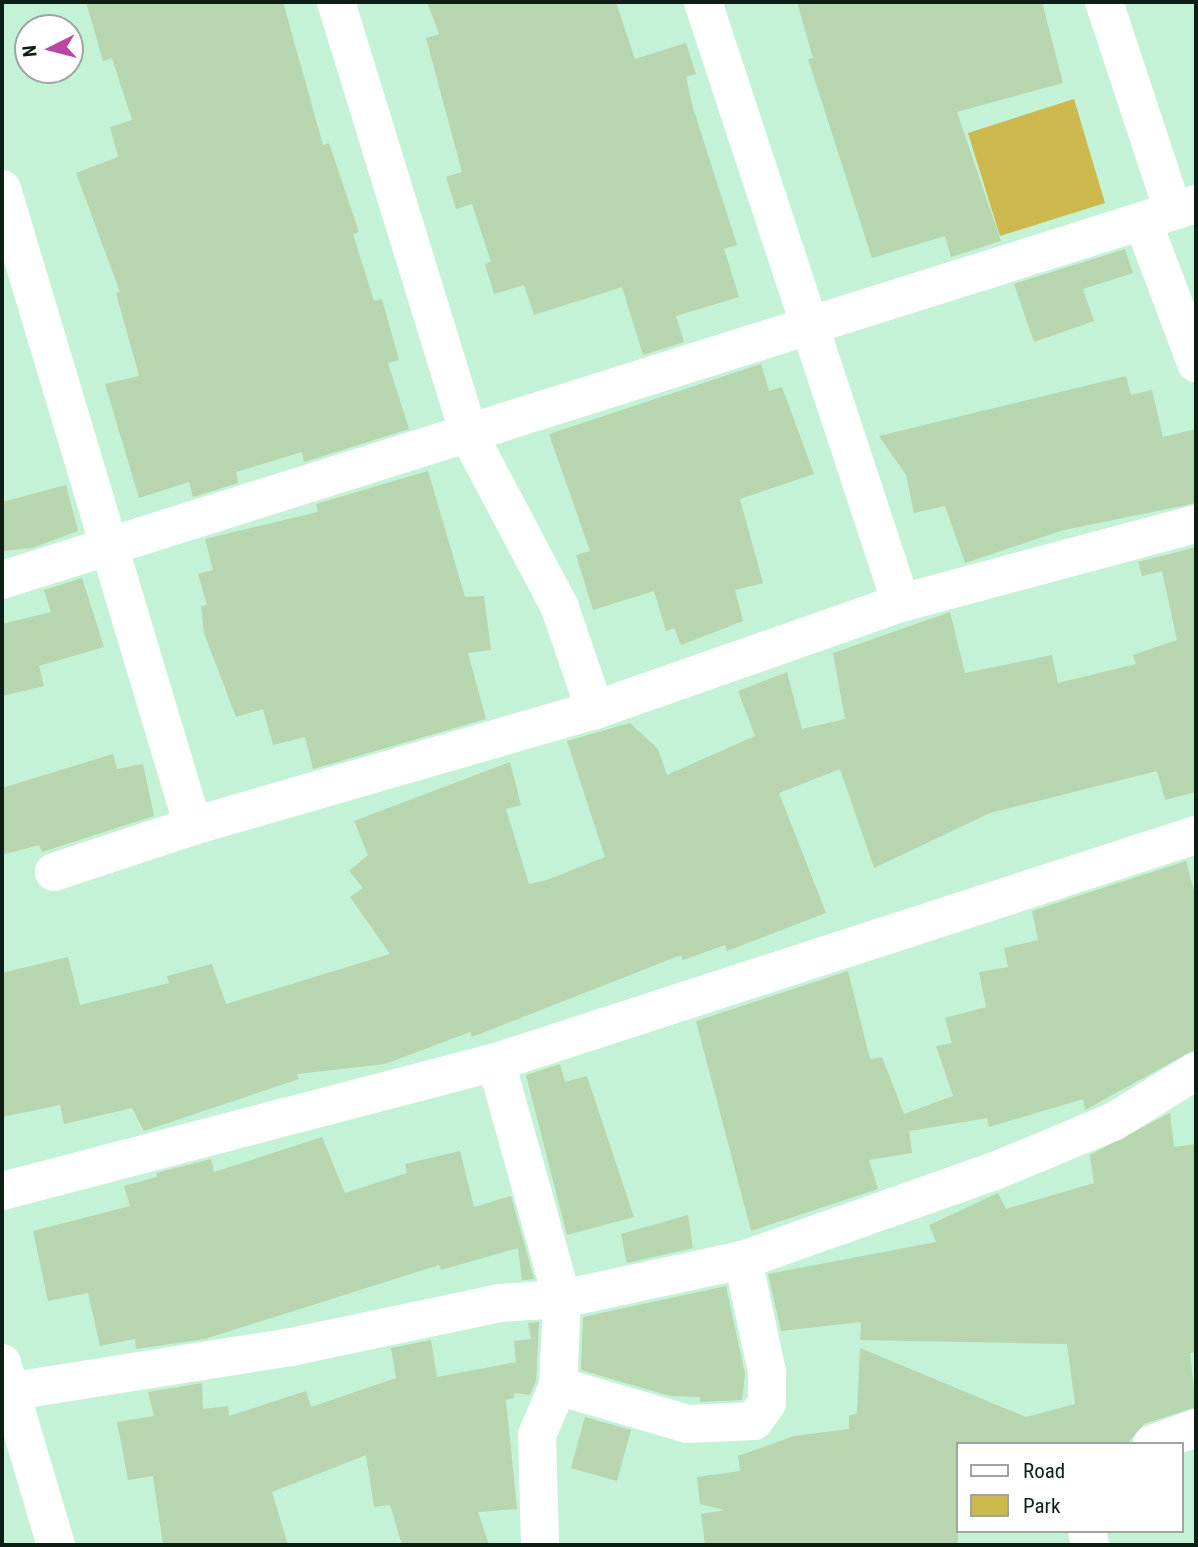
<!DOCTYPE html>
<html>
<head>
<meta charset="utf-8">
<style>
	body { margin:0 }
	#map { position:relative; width:1198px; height:1547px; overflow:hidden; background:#c3f2d6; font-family:"Roboto Condensed",sans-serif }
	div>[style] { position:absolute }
	.green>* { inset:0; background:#ccb84c }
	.building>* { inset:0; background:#b7d5ae }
	.minor>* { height:38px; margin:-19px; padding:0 19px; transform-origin:19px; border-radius:19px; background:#fff }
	span { translate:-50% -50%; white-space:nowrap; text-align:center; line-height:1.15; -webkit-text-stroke:5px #fff; paint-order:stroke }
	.frame { position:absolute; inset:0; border:4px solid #0d1f15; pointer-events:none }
	.legend { position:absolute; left:956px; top:1442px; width:228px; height:91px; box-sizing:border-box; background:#fff; border:2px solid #9ea5a1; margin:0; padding:9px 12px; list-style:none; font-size:21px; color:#0d1f15 }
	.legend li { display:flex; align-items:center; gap:14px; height:35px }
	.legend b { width:35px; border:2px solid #9ea5a1 }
	.north { position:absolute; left:14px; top:14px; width:70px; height:70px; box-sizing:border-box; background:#fff; border:2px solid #9ea5a1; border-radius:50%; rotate:264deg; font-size:19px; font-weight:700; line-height:28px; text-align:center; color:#0d1f15 }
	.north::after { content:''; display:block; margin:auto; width:24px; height:32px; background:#bc47a0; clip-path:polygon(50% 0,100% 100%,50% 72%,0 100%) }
</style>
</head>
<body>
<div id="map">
	<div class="green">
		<div style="clip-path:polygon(1074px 99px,1105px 203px,1000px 236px,968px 133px)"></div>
	</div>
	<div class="building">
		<div style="clip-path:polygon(86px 2px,283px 2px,323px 145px,329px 143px,359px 232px,353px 234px,374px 301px,382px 299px,399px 360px,388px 363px,409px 429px,304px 462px,302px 452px,236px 472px,238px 483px,193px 497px,189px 482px,139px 498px,105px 384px,139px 376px,116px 293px,120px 292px,76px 173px,118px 157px,110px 127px,132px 120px,112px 58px,103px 61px)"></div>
		<div style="clip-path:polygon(427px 2px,616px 2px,635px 59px,686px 43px,696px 74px,686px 77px,693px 108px,737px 245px,724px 249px,739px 297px,676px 316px,684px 342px,643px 355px,622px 287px,534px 315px,524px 285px,494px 294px,485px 264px,491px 262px,472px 204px,456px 209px,446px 177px,462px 172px,426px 38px,439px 34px)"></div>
		<div style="clip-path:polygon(797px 2px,1042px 2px,1063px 83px,957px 112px,1001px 241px,951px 257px,945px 236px,872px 258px,808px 59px,813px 58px)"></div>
		<div style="clip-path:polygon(1125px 249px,1133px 273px,1083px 289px,1094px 321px,1034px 342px,1014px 284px)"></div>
		<div style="clip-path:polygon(761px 364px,769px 391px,782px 387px,814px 474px,740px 499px,763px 583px,735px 590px,743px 621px,681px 645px,674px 628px,666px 631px,654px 591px,593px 610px,576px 555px,590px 551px,549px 434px)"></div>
		<div style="clip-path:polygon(1126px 376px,1131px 395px,1152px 390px,1163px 437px,1196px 429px,1196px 503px,1064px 530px,965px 563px,945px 506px,914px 513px,906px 475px,879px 436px)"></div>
		<div style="clip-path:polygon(428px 471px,465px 597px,484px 596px,491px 650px,468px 653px,486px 719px,313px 769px,305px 737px,273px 745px,263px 709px,236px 717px,204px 633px,201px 606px,207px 605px,198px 574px,213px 570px,205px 539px,318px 512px,316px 504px)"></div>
		<div style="clip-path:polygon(66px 485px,78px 531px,32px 548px,2px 551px,2px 502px)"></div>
		<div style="clip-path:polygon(1196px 547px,1196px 792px,1165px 800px,1157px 771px,990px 813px,874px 868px,840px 769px,779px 793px,826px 913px,727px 951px,725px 945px,683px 960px,681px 955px,472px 1037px,470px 1032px,385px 1064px,297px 1074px,299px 1079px,144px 1131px,132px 1108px,64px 1124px,60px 1105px,2px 1117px,2px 973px,68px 957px,80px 1005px,169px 983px,167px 976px,212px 964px,226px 1004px,390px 954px,350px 897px,363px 888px,349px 871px,368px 855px,354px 821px,510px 762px,521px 805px,506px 809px,529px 884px,547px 880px,605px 857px,567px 741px,630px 723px,658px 749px,667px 775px,755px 736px,738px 691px,787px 672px,802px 729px,845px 719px,833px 653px,950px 612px,965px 673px,1052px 655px,1058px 683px,1136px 664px,1133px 655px,1177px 640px,1162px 571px,1142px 576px,1138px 562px)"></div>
		<div style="clip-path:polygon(82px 578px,104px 647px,39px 666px,44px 686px,2px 696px,2px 624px,51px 612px,44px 590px)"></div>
		<div style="clip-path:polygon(113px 754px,117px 769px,143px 764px,154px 816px,42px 852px,39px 845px,2px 855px,2px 788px)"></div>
		<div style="clip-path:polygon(1186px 861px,1196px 898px,1196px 1049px,1085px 1110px,1083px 1099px,989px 1127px,987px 1118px,909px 1131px,912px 1153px,869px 1160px,878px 1189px,751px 1231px,696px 1021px,848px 971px,870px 1059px,882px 1057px,904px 1114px,953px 1096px,936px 1046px,952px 1043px,945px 1018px,986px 1007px,979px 972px,1008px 967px,1004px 948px,1038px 940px,1032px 911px)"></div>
		<div style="clip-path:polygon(560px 1064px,565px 1082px,587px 1076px,634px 1217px,567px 1235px,526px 1075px)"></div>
		<div style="clip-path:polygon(1170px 1113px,1174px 1147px,1196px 1144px,1196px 1352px,1190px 1353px,1196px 1407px,1144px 1424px,1127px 1444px,958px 1444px,958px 1545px,705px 1545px,701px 1514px,725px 1510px,700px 1504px,697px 1477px,740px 1471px,738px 1456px,794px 1436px,849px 1429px,849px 1416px,857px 1413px,860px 1348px,1026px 1417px,1075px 1404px,1067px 1344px,860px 1340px,861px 1322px,781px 1331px,768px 1274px,936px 1242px,929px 1225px,998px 1193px,1006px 1209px,1094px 1183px,1090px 1155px)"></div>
		<div style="clip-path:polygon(322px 1137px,345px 1193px,407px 1173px,405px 1164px,460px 1151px,474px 1207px,511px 1196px,534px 1279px,522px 1280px,518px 1248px,441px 1270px,439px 1265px,205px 1339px,136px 1349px,135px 1339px,100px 1346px,88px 1293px,48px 1301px,33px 1231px,130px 1206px,124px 1186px,157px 1177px,156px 1173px,211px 1159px,214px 1172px)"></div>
		<div style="clip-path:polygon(688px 1215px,693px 1248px,627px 1263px,621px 1234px)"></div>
		<div style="clip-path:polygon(726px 1286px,745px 1374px,742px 1400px,700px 1402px,700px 1397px,670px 1396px,581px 1370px,583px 1317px)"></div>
		<div style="clip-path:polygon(539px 1322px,536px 1381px,530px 1395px,514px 1393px,514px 1398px,506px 1400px,517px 1509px,478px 1512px,489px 1545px,402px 1545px,390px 1505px,374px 1507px,366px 1455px,272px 1492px,288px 1545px,163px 1545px,153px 1476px,128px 1480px,117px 1422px,154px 1416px,148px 1392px,202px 1383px,203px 1409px,228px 1406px,229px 1416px,306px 1391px,311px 1407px,396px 1378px,391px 1348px,431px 1340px,437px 1377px,516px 1362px,514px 1341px,531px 1339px,528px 1323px)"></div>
		<div style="clip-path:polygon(585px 1417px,631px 1430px,617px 1481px,571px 1468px)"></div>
	</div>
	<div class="minor">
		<div style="left:336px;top:2px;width:455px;rotate:72.9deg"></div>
		<div style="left:470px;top:437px;width:193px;rotate:62.2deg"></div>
		<div style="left:560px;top:608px;width:108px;rotate:71.1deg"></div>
		<div style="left:703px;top:2px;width:633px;rotate:71.77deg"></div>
		<div style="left:1104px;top:2px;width:220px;rotate:71.7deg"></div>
		<div style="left:2px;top:189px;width:665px;rotate:73.31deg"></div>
		<div style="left:1143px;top:222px;width:151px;rotate:69.4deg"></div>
		<div style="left:2px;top:580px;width:1252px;rotate:-17.48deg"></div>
		<div style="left:54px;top:872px;width:146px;rotate:-18.3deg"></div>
		<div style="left:193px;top:826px;width:418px;rotate:-16.1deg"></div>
		<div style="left:595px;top:710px;width:324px;rotate:-19.3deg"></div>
		<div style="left:901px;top:603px;width:305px;rotate:-15deg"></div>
		<div style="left:496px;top:1062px;width:246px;rotate:74.4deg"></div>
		<div style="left:562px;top:1299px;width:87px;rotate:92.6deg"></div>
		<div style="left:558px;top:1386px;width:53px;rotate:113.2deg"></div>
		<div style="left:537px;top:1435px;width:110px;rotate:88.4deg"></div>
		<div style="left:2px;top:1191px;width:511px;rotate:-14.64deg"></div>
		<div style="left:496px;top:1062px;width:736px;rotate:-17.97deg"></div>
		<div style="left:2px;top:1363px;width:190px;rotate:73.5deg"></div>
		<div style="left:558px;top:1386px;width:135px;rotate:16.3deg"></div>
		<div style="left:688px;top:1424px;width:66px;rotate:-2.6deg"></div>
		<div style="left:754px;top:1421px;width:22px;rotate:-54deg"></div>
		<div style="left:767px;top:1403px;width:31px;rotate:-90deg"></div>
		<div style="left:767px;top:1372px;width:115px;rotate:-102.1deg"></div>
		<div style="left:7px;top:1392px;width:288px;rotate:-9deg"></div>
		<div style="left:291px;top:1347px;width:213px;rotate:-11.9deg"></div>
		<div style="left:499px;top:1303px;width:63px;rotate:-3.6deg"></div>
		<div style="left:562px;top:1299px;width:185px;rotate:-12.2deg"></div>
		<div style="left:743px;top:1260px;width:267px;rotate:-19.5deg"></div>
		<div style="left:995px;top:1171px;width:128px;rotate:-22.6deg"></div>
		<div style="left:1113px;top:1122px;width:97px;rotate:-31.6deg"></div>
		<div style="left:1152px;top:1444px;width:47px;rotate:-20deg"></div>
		<div style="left:1087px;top:1531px;width:14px;rotate:78deg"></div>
	</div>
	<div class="frame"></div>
	<ul class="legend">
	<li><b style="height:9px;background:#fff"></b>Road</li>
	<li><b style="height:19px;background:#ccb84c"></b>Park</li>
	</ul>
	<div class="north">N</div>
</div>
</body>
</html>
